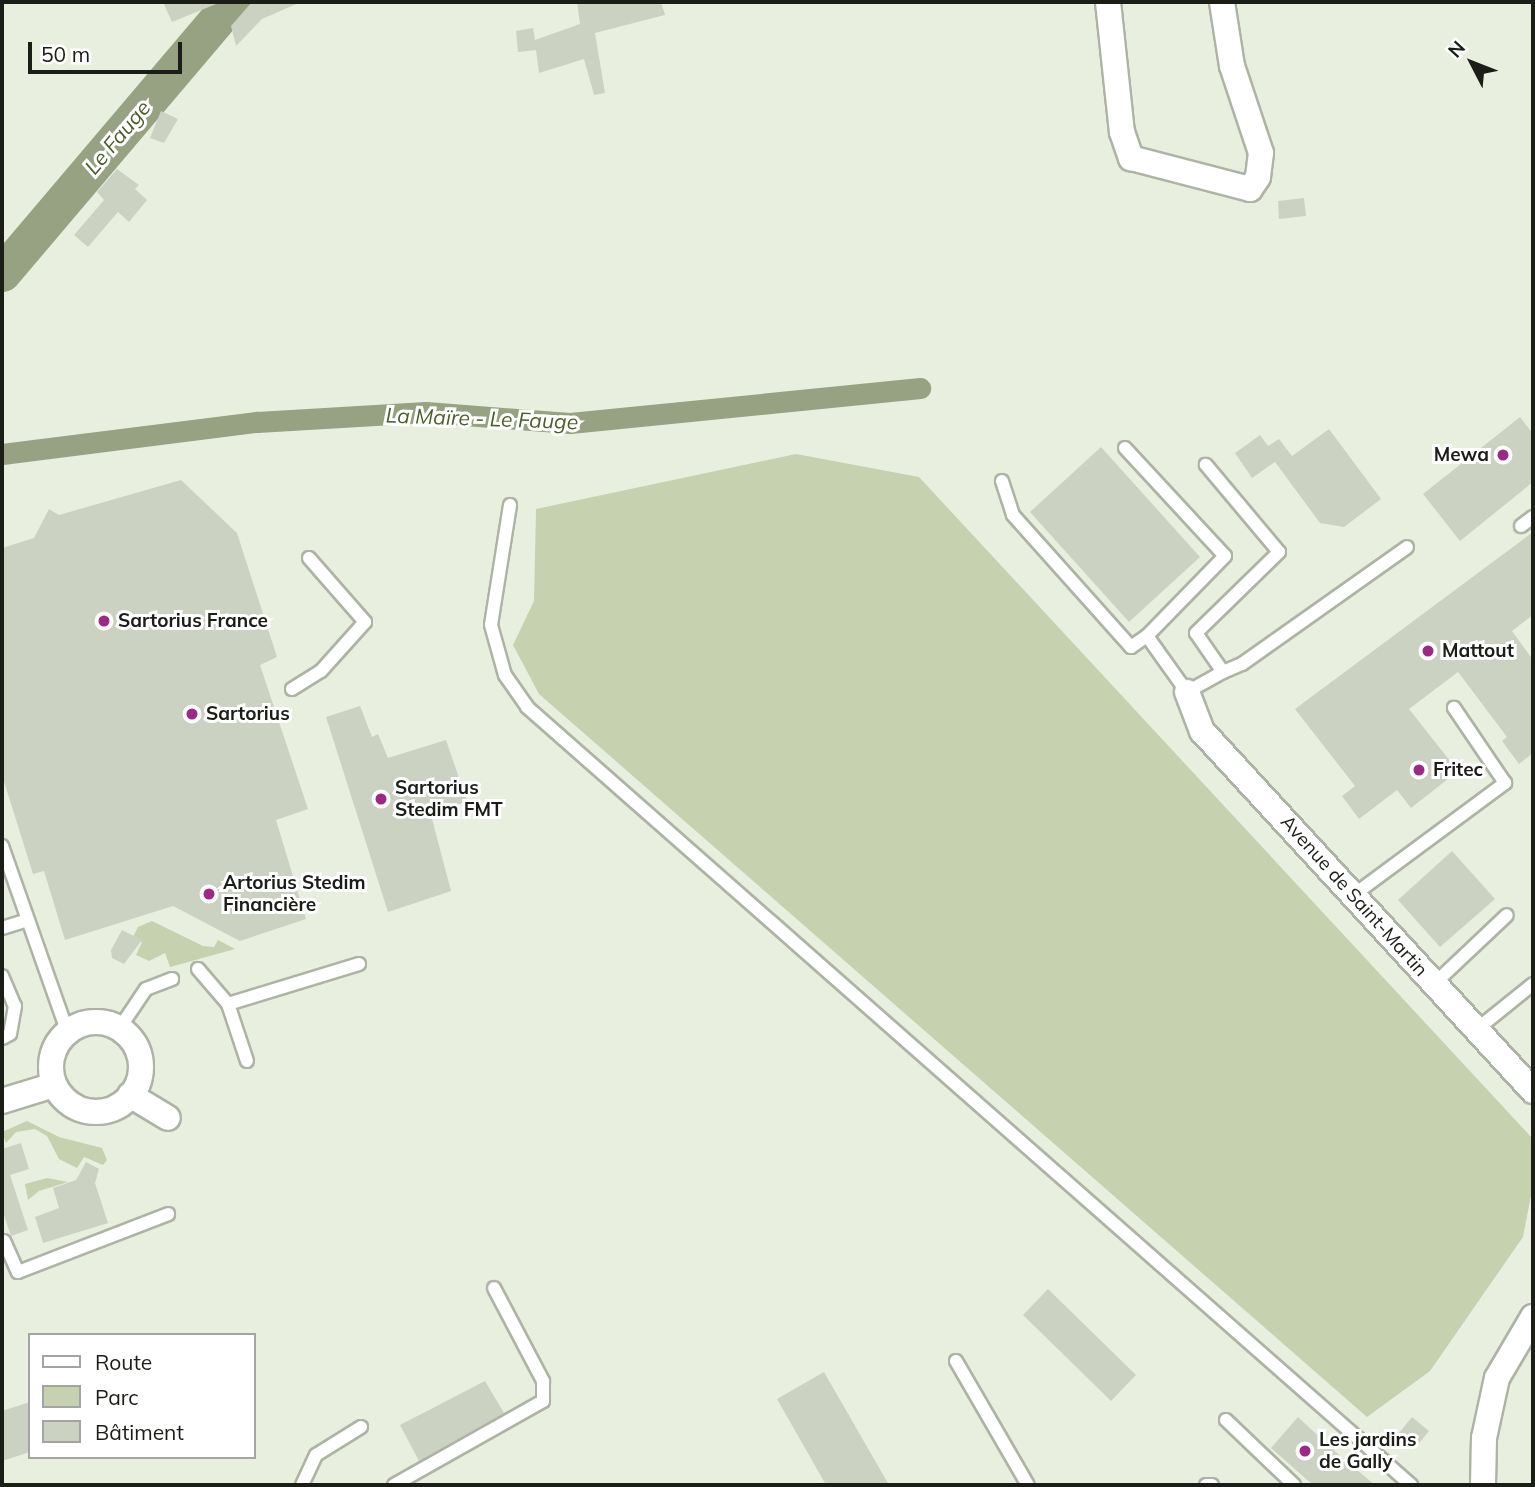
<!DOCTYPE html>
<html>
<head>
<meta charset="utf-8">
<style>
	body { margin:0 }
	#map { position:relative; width:1535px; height:1487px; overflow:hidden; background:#e9efdf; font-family:Mulish,sans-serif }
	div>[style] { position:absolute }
	.green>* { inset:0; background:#c5d1af }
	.canal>* { height:21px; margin:-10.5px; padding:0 10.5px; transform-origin:10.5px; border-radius:10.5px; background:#96a281 }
	.river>* { height:37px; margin:-18.5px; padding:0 18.5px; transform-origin:18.5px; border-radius:18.5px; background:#96a281 }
	.building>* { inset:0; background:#ccd2c2 }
	.roads { filter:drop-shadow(2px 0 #aeb4a5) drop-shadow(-2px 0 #aeb4a5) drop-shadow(0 2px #aeb4a5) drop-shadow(0 -2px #aeb4a5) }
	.lane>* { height:12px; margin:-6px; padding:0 6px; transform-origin:6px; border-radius:6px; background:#fff }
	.street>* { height:24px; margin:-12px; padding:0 12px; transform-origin:12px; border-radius:12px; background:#fff }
	.street>.ring { margin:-12px; padding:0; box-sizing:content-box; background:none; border:24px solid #fff; border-radius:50% }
	.dots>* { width:19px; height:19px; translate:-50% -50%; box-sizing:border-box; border:4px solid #fff; border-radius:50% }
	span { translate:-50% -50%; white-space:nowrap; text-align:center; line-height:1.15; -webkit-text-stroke:6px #fff; paint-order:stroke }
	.poi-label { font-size:19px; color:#1b1d17; font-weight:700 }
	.right { translate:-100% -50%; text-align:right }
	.left { translate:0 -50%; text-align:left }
	.street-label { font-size:19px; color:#1b1d17 }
	.water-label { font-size:21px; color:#4d5d29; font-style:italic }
	.frame { position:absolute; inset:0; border:4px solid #1b1d17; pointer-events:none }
	.legend { position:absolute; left:28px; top:1333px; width:228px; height:126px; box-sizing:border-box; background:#fff; border:2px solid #a4a5a2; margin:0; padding:9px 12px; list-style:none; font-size:21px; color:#1b1d17 }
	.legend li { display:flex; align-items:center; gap:14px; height:35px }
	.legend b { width:35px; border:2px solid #a4a5a2 }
	.north { position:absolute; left:1437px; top:28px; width:70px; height:70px; -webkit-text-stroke:5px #fff; paint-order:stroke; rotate:312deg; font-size:19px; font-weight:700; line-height:28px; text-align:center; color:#1b1d17 }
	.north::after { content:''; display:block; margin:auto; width:24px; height:32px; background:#1b1d17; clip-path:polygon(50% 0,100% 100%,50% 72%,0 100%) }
	.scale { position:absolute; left:28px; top:42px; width:154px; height:32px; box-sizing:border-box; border:4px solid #1b1d17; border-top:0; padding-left:9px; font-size:21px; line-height:24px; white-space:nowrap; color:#1b1d17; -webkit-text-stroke:5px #fff; paint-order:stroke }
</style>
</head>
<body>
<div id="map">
	<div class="green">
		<div style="clip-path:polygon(796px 454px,919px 477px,1533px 1139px,1533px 1185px,1523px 1237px,1430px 1371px,1367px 1417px,539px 694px,513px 645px,534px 601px,536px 509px)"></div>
		<div style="clip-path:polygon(152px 921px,203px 946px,214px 947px,218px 940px,235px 949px,170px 967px,165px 953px,149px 961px,136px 955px,142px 942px,133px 937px,138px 927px)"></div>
		<div style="clip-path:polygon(27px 1121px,59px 1137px,102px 1148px,107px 1160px,103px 1165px,84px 1157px,77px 1168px,59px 1159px,47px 1136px,35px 1129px,16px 1132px,6px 1143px,2px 1132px)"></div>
		<div style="clip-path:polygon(47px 1178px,68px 1182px,39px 1191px,28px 1200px,25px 1184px)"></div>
	</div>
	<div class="canal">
		<div style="left:2px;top:454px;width:257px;rotate:-7.2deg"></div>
		<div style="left:257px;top:422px;width:169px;rotate:-3.4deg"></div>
		<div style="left:426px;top:412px;width:144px;rotate:4.4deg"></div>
		<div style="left:570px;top:423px;width:352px;rotate:-5.7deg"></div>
	</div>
	<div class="river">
		<div style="left:2px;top:273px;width:355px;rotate:-49.7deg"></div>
	</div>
	<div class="building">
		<div style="clip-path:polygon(163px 2px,221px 2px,172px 22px)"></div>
		<div style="clip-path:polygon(252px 2px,301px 2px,262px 19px,236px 46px,231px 26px)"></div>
		<div style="clip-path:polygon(577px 2px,661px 2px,665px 15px,595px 33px,605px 93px,594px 95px,584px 59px,539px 73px,536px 50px,518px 52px,516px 31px,533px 28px,535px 40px,580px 24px)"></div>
		<div style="clip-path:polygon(161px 111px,178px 119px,164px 143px,150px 138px)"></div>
		<div style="clip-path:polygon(117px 169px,139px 185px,135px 189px,147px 200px,129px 222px,118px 212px,88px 247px,74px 235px,104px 200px,97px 192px)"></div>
		<div style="clip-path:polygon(1304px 198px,1306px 216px,1279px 219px,1278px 201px)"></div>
		<div style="clip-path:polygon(1520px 417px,1533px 434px,1533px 482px,1460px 541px,1423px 494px)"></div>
		<div style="clip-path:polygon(1329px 429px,1381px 499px,1344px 527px,1320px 523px,1275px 462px,1252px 478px,1235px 453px,1260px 435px,1268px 446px,1279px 439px,1292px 456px)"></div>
		<div style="clip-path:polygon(1101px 447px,1200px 557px,1129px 622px,1030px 512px)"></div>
		<div style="clip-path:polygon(181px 480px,237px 533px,277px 657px,260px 665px,308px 809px,276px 820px,306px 919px,240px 941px,173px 906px,65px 940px,44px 871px,33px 874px,2px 775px,2px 548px,34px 538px,49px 509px,59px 515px)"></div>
		<div style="clip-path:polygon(1533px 532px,1533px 615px,1512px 631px,1533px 660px,1533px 753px,1519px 764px,1502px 741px,1507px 737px,1458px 672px,1409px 709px,1458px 771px,1411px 808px,1397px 790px,1359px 819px,1342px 796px,1355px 786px,1295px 709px)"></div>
		<div style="clip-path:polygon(360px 706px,372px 737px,378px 734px,388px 758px,446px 740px,467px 801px,431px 815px,451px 891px,388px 912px,326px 717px)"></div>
		<div style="clip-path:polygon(1452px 851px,1495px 899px,1440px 947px,1398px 900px)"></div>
		<div style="clip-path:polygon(122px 930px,142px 940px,124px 964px,112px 958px,111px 950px)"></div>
		<div style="clip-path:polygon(21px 1143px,29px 1169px,10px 1175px,28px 1230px,11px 1236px,2px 1209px,2px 1149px)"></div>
		<div style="clip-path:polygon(86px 1162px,99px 1169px,95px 1183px,108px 1223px,43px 1243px,35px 1217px,59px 1208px,53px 1188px,76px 1180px)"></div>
		<div style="clip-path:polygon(1048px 1289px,1136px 1375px,1111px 1401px,1023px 1315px)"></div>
		<div style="clip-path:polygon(824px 1372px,889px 1485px,826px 1485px,777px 1399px)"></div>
		<div style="clip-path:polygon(485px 1381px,504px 1413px,419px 1461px,400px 1425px)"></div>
		<div style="clip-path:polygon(30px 1402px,30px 1452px,2px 1461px,2px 1411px)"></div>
		<div style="clip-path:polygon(1298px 1417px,1339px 1455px,1375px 1485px,1313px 1485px,1271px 1448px)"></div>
		<div style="clip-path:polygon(1412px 1417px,1429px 1431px,1416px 1447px,1399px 1433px)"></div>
	</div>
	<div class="roads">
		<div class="lane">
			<div style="left:1125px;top:448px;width:147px;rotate:47.2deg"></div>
			<div style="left:1225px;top:556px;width:112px;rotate:134.3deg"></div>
			<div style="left:1002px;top:481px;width:36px;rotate:72deg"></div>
			<div style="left:1013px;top:515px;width:177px;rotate:48.2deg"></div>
			<div style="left:1131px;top:647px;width:19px;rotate:-35deg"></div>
			<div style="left:1147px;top:636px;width:69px;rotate:54.5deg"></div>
			<div style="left:1187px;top:692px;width:41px;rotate:-29.1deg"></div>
			<div style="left:1223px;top:672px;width:47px;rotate:-124.7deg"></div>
			<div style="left:1196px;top:633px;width:116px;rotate:-44.3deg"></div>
			<div style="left:1279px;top:552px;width:114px;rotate:-130deg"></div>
			<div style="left:510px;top:505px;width:121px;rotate:99deg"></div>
			<div style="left:491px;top:625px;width:52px;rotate:74.4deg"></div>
			<div style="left:505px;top:675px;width:39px;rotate:55deg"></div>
			<div style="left:527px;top:707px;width:1178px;rotate:41.35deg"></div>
			<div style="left:1521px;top:526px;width:15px;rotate:-37deg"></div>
			<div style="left:1223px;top:672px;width:21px;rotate:-23deg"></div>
			<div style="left:1242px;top:664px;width:202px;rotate:-35.3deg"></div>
			<div style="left:292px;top:689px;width:34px;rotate:-32deg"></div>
			<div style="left:321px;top:671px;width:66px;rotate:-48.1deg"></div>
			<div style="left:365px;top:622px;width:85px;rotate:-131.2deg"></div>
			<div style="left:2px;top:846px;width:198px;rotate:70.6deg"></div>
			<div style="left:1355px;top:894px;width:187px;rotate:-36.5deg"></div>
			<div style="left:1505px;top:783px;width:91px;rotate:-124.2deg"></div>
			<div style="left:2px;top:928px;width:27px;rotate:-17deg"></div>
			<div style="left:198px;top:969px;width:46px;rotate:49.4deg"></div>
			<div style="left:228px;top:1004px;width:60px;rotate:71.6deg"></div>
			<div style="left:2px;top:976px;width:33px;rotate:67deg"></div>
			<div style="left:15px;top:1006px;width:28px;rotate:100deg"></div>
			<div style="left:10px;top:1034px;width:9px;rotate:153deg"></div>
			<div style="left:1434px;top:984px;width:100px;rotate:-43.4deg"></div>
			<div style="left:228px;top:1004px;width:137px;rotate:-17deg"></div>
			<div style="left:119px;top:1029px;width:48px;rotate:-56deg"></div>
			<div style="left:146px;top:989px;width:28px;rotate:-21deg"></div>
			<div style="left:1476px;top:1030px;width:73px;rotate:-38.9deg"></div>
			<div style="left:4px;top:1241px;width:34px;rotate:66deg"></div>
			<div style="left:18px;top:1272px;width:161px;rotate:-21.1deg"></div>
			<div style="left:956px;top:1361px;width:143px;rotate:59.9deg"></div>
			<div style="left:1226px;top:1420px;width:94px;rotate:43.7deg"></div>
			<div style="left:302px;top:1485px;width:33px;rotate:-65deg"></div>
			<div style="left:316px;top:1455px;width:53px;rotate:-31.9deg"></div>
			<div style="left:394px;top:1485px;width:171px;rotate:-29.4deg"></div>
			<div style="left:543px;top:1401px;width:20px;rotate:-90deg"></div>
			<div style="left:543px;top:1381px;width:105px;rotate:-117.8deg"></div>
			<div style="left:1206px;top:1485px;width:6px"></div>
		</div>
		<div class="street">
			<div style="left:1108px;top:2px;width:131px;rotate:83.9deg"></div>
			<div style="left:1122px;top:132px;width:28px;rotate:71deg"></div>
			<div style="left:1131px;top:158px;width:123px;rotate:14.6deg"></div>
			<div style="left:1250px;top:189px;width:14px;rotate:-56deg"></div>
			<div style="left:1258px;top:177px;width:24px;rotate:-83deg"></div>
			<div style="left:1261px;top:153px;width:92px;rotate:-108.4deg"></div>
			<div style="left:1232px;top:66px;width:65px;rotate:-98.9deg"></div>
			<div style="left:1187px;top:692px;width:42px;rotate:69deg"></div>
			<div style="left:1202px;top:731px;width:489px;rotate:47.4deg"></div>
			<div class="ring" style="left:51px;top:1022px;width:66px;height:66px"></div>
			<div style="left:130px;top:1095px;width:44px;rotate:31.2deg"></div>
			<div style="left:2px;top:1101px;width:54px;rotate:-17.1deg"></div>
			<div style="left:1483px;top:1485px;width:47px;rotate:-88.8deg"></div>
			<div style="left:1484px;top:1438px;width:61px;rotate:-77.8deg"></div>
			<div style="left:1497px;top:1378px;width:71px;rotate:-59.5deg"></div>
		</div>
	</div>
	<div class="dots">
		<div style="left:1503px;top:455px;background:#9c2985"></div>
		<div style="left:104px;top:621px;background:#9c2985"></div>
		<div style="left:1428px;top:651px;background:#9c2985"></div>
		<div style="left:192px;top:714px;background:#9c2985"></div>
		<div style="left:1419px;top:770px;background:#9c2985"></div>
		<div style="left:381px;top:799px;background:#9c2985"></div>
		<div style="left:209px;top:894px;background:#9c2985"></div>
		<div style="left:1305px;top:1451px;background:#9c2985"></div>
	</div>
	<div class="poi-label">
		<span class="right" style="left:1489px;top:455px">Mewa</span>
		<span class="left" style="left:118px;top:621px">Sartorius France</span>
		<span class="left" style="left:1442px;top:651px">Mattout</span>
		<span class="left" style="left:206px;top:714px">Sartorius</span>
		<span class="left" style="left:1433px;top:770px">Fritec</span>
		<span class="left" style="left:395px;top:799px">Sartorius<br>Stedim FMT</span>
		<span class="left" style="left:223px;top:894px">Artorius Stedim<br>Financière</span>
		<span class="left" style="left:1319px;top:1451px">Les jardins<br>de Gally</span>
	</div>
	<div class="street-label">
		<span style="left:1354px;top:896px;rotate:48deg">Avenue de Saint-Martin</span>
	</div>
	<div class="water-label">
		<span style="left:117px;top:137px;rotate:-50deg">Le Fauge</span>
		<span style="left:482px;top:418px;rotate:2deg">La Maïre - Le Fauge</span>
	</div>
	<div class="frame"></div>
	<ul class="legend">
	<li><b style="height:9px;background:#fff"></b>Route</li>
	<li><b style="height:19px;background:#c5d1af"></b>Parc</li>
	<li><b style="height:19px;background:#ccd2c2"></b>Bâtiment</li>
	</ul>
	<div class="north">N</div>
	<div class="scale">50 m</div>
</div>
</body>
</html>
